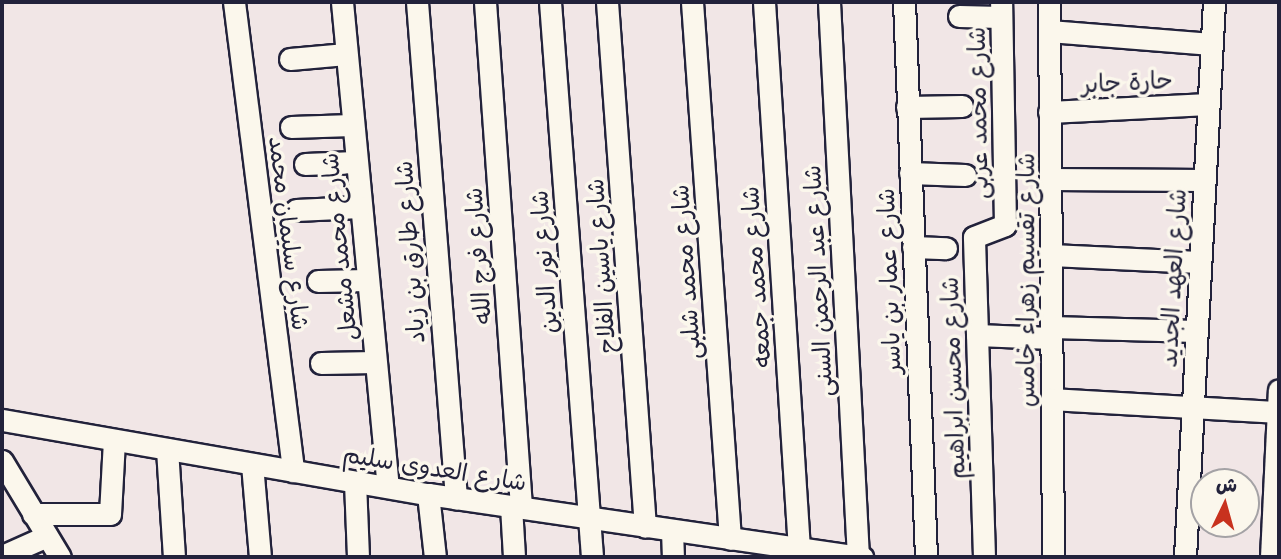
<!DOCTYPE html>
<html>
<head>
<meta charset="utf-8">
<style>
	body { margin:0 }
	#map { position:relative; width:1281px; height:559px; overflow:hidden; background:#f1e6e6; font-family:Mali,"Playpen Sans Arabic",sans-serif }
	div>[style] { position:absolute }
	.roads { filter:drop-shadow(2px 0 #22223b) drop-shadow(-2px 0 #22223b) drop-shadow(0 2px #22223b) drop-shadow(0 -2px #22223b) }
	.minor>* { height:21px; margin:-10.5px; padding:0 10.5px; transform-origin:10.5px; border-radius:10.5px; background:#fbf7ec }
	span { translate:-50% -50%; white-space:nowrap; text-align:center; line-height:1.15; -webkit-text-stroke:7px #fbf7ec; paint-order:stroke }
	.street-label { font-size:24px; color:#22223b }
	.frame { position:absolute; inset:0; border:4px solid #22223b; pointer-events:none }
	.north { position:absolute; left:1190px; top:468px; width:70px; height:70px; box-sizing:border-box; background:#fbf7ec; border:2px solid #a4a2a5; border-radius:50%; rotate:5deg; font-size:19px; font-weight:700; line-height:28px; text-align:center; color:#22223b }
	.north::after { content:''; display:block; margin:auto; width:24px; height:32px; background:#c8321e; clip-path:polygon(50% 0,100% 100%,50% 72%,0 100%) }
</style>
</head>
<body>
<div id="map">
	<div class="roads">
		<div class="minor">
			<div style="left:234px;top:2px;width:473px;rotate:82.8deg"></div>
			<div style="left:342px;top:2px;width:487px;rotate:84.6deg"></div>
			<div style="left:417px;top:2px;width:498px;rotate:85.5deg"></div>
			<div style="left:485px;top:2px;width:506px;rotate:85.92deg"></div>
			<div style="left:550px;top:2px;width:557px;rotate:85.67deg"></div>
			<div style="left:607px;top:2px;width:526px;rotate:85.86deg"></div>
			<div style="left:692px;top:2px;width:538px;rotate:85.95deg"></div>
			<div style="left:764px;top:2px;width:548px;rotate:86.34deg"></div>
			<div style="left:829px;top:2px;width:556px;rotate:87.01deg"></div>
			<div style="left:904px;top:2px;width:555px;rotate:87.73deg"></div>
			<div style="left:1049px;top:2px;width:555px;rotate:89.59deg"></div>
			<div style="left:959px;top:16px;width:42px;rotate:1.4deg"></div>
			<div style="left:1049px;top:31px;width:163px;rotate:4.6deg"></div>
			<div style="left:290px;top:59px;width:56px;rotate:-5.1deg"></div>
			<div style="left:907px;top:107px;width:55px;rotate:-1deg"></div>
			<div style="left:1049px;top:112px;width:159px;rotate:-2.9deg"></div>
			<div style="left:291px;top:127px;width:61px;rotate:-1.9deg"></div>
			<div style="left:305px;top:164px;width:50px;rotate:-2.3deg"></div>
			<div style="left:910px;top:173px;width:55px;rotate:2.1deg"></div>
			<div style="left:1050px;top:179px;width:154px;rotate:0.4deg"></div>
			<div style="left:296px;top:210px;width:64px;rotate:-2.7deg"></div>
			<div style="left:913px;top:247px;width:33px;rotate:2deg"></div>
			<div style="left:1051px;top:255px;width:148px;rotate:2.7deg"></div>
			<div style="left:318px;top:281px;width:49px;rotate:-1.2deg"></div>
			<div style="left:1051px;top:327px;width:145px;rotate:1.6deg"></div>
			<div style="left:977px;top:335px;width:74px;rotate:2.3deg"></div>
			<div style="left:321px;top:363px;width:54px;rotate:-1.1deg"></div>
			<div style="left:1052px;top:399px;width:226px;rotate:3.3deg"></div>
			<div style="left:2px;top:420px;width:432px;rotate:9.9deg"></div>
			<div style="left:428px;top:494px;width:439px;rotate:8.3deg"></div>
			<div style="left:167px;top:449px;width:108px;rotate:86.3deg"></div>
			<div style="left:2px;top:461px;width:112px;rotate:58.9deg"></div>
			<div style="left:252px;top:464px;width:93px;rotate:85.1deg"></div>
			<div style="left:355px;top:482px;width:75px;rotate:87.7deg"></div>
			<div style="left:428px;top:494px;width:63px;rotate:83.7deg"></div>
			<div style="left:511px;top:506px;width:51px;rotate:86.6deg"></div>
			<div style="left:33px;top:514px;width:77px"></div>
			<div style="left:110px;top:514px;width:74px;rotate:-86.9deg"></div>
			<div style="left:672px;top:530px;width:27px;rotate:88deg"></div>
			<div style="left:2px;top:556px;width:49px;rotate:-24deg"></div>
			<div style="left:984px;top:557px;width:320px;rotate:-91.8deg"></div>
			<div style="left:974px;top:237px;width:33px;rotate:-21deg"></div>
			<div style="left:1005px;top:225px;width:223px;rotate:-91deg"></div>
			<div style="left:1185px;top:557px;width:556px;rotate:-87.01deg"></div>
			<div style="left:1271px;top:557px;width:167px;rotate:-87.3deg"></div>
		</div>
	</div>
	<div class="street-label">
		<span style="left:1127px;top:81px;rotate:-3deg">حارة جابر</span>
		<span style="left:977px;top:113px;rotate:-91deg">شارع محمد عربى</span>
		<span style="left:290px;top:233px;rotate:83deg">شارع سليمان محمد</span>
		<span style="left:338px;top:247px;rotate:-96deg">شارع محمد مشعل</span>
		<span style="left:409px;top:252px;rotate:-94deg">شارع طارق بن زياد</span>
		<span style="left:477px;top:256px;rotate:-94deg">شارع فرج الله</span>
		<span style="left:543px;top:262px;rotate:-94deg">شارع نور الدين</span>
		<span style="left:600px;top:266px;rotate:-94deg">شارع ياسين الفلاح</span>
		<span style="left:685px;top:272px;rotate:-94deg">شارع محمد شلبى</span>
		<span style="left:755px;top:277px;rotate:-94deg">شارع محمد جمعه</span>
		<span style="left:1172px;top:278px;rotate:-87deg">شارع العهد الجديد</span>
		<span style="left:1025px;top:280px;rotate:-90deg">شارع تقسيم زهراء خامس</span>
		<span style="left:817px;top:281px;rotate:-93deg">شارع عبد الرحمن السنى</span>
		<span style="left:888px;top:281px;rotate:-92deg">شارع عمار بن ياسر</span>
		<span style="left:952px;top:378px;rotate:-92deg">شارع محسن ابراهيم</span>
		<span style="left:435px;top:467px;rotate:9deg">شارع العدوى سليم</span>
	</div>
	<div class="frame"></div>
	<div class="north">ش</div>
</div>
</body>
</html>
